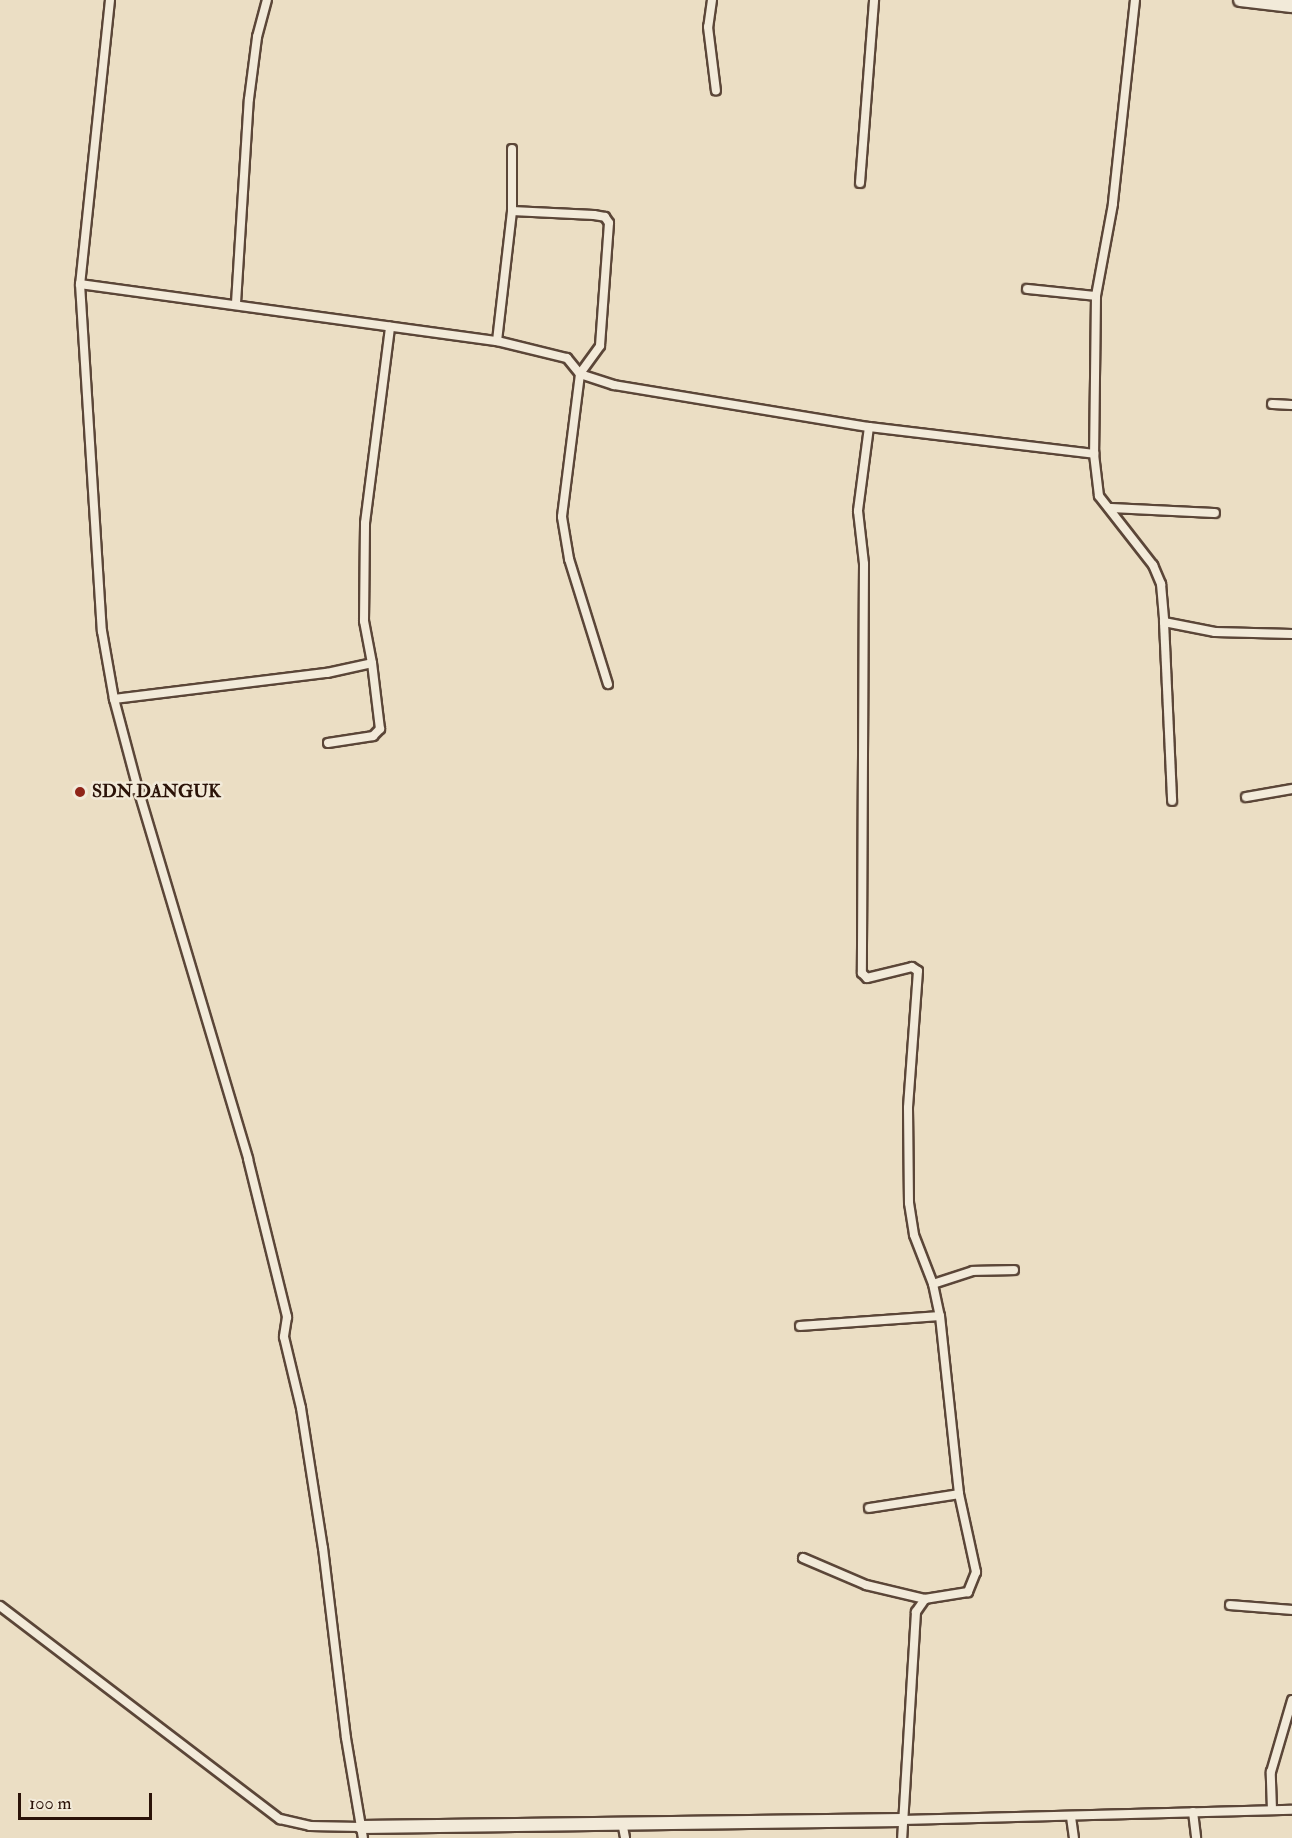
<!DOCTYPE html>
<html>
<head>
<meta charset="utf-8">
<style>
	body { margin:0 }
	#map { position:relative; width:1292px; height:1838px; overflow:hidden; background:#ebdec4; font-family:"IM FELL Double Pica",serif }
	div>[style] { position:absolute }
	.roads { filter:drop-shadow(2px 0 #5b4638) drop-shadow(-2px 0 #5b4638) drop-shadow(0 2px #5b4638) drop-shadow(0 -2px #5b4638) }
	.street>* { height:8px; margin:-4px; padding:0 4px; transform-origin:4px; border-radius:4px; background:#f2ead9 }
	.secondary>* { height:12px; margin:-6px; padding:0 6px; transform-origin:6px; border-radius:6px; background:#f2ead9 }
	.dots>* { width:16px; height:16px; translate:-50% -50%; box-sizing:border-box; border:3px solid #f2ead9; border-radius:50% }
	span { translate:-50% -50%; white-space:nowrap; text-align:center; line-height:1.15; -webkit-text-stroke:5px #f2ead9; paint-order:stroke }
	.poi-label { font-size:18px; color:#2b1309; font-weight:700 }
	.left { translate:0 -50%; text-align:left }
	.scale { position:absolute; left:18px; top:1793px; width:134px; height:27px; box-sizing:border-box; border:3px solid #2b1309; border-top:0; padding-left:8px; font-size:18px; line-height:21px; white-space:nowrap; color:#2b1309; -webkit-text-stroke:4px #f2ead9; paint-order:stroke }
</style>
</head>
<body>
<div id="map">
	<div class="roads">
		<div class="street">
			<div style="left:110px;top:0;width:286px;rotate:96deg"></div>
			<div style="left:80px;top:284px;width:348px;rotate:86.4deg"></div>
			<div style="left:102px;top:631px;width:69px;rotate:80deg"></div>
			<div style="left:114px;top:699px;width:93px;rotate:75.1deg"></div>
			<div style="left:138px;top:789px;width:386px;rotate:73.4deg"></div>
			<div style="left:248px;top:1159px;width:163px;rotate:76.1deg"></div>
			<div style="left:287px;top:1317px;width:20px;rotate:99deg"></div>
			<div style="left:284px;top:1337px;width:73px;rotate:76.5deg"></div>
			<div style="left:301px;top:1408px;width:142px;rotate:81.1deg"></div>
			<div style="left:323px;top:1548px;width:191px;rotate:83.1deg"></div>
			<div style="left:346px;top:1738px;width:101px;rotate:80.4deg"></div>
			<div style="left:712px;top:0;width:27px;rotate:98deg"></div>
			<div style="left:708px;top:27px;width:64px;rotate:82.9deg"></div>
			<div style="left:1135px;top:0;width:205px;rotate:96.2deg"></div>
			<div style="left:1113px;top:204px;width:94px;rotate:100.5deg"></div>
			<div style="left:1096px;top:296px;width:158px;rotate:90.7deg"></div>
			<div style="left:1094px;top:454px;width:42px;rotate:83.2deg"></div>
			<div style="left:1099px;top:496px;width:88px;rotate:52deg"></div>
			<div style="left:1153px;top:565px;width:21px;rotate:67deg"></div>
			<div style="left:1161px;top:584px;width:38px;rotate:85deg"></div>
			<div style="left:1164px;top:622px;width:52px;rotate:11.1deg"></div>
			<div style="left:1215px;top:632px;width:77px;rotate:1.5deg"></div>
			<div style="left:860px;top:183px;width:184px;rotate:-85.6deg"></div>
			<div style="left:512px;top:211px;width:82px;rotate:2.8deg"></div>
			<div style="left:594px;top:215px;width:11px;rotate:10deg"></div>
			<div style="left:605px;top:217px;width:7px;rotate:56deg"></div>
			<div style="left:609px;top:223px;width:123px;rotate:94.2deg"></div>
			<div style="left:600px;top:346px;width:34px;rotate:126deg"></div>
			<div style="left:580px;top:374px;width:144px;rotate:97.2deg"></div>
			<div style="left:562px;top:517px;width:43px;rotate:80.5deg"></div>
			<div style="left:569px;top:559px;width:131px;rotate:72.7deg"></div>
			<div style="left:80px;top:284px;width:421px;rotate:7.8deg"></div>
			<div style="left:497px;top:341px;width:72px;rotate:13.7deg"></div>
			<div style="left:567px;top:358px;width:21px;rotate:51deg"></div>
			<div style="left:580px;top:374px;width:36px;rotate:18deg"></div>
			<div style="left:614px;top:385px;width:258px;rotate:9.4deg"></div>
			<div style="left:869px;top:427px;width:227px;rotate:6.8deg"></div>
			<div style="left:1027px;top:289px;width:69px;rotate:5.8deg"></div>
			<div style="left:236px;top:303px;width:204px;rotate:-86.4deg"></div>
			<div style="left:249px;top:99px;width:63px;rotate:-82.6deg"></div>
			<div style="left:257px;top:37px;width:38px;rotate:-75deg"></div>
			<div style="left:497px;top:341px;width:131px;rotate:-83.4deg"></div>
			<div style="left:512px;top:211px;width:62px;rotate:-90deg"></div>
			<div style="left:1272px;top:404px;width:20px;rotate:3deg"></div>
			<div style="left:869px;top:427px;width:85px;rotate:97.5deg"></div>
			<div style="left:858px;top:511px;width:53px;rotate:83.5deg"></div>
			<div style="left:864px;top:564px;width:409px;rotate:90.3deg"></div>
			<div style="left:862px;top:973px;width:7px;rotate:45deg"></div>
			<div style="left:867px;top:978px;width:46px;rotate:-13.7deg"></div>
			<div style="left:912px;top:967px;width:7px;rotate:34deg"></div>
			<div style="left:918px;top:971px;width:137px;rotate:94.2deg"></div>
			<div style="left:908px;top:1108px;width:95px;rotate:89.4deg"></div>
			<div style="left:909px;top:1203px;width:32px;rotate:81deg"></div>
			<div style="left:914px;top:1235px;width:53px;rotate:68.8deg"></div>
			<div style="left:933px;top:1284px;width:33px;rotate:78deg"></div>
			<div style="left:940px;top:1316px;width:179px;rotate:83.9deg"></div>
			<div style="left:959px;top:1494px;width:80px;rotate:77.7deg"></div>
			<div style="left:976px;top:1572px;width:22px;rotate:112deg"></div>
			<div style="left:968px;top:1592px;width:44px;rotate:170.8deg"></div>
			<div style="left:925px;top:1599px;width:16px;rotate:125deg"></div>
			<div style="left:916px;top:1612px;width:226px;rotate:93.5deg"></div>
			<div style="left:1110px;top:508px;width:105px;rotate:2.7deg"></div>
			<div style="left:1164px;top:622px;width:179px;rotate:87.4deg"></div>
			<div style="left:114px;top:699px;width:215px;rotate:-7deg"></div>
			<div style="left:327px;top:673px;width:46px;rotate:-12.5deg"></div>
			<div style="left:372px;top:663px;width:43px;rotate:-100.8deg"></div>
			<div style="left:364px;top:621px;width:98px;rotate:-89.4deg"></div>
			<div style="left:365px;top:523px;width:198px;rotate:-82.7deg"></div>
			<div style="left:328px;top:743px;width:46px;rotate:-8.8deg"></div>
			<div style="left:373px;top:736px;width:10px;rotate:-45deg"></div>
			<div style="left:380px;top:729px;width:66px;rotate:-96.9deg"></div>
			<div style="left:122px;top:790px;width:16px;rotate:-4deg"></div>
			<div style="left:1246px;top:797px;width:47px;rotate:-9.9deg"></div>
			<div style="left:933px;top:1284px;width:42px;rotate:-18deg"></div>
			<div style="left:973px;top:1271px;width:41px;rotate:-1.4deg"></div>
			<div style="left:800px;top:1326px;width:140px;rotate:-4.1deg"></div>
			<div style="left:869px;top:1508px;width:91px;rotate:-8.8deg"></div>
			<div style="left:803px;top:1558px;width:69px;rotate:23.2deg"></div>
			<div style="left:866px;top:1585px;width:61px;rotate:13.3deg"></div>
			<div style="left:1230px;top:1605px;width:62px;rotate:4.6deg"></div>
			<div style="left:0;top:1606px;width:352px;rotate:37.3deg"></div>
			<div style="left:280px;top:1819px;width:31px;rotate:13deg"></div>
			<div style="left:310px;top:1826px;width:51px;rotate:1.1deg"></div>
			<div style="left:1272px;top:1810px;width:38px;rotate:-92deg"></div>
			<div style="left:1271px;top:1772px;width:75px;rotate:-73.7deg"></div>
			<div style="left:1193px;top:1812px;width:26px;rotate:83deg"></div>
			<div style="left:1071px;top:1817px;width:21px;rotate:82deg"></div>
			<div style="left:902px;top:1820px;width:390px;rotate:-1.5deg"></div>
			<div style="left:622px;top:1822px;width:16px;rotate:79deg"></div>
		</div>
		<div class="secondary">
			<div style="left:1240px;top:0;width:52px;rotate:6.6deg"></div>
			<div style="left:361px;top:1827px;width:541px;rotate:-0.74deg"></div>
		</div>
	</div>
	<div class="dots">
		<div style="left:80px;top:792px;background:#8f2418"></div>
	</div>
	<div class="poi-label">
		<span class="left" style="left:92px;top:792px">SDN DANGUK</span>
	</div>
	<div class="scale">100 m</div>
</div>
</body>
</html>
